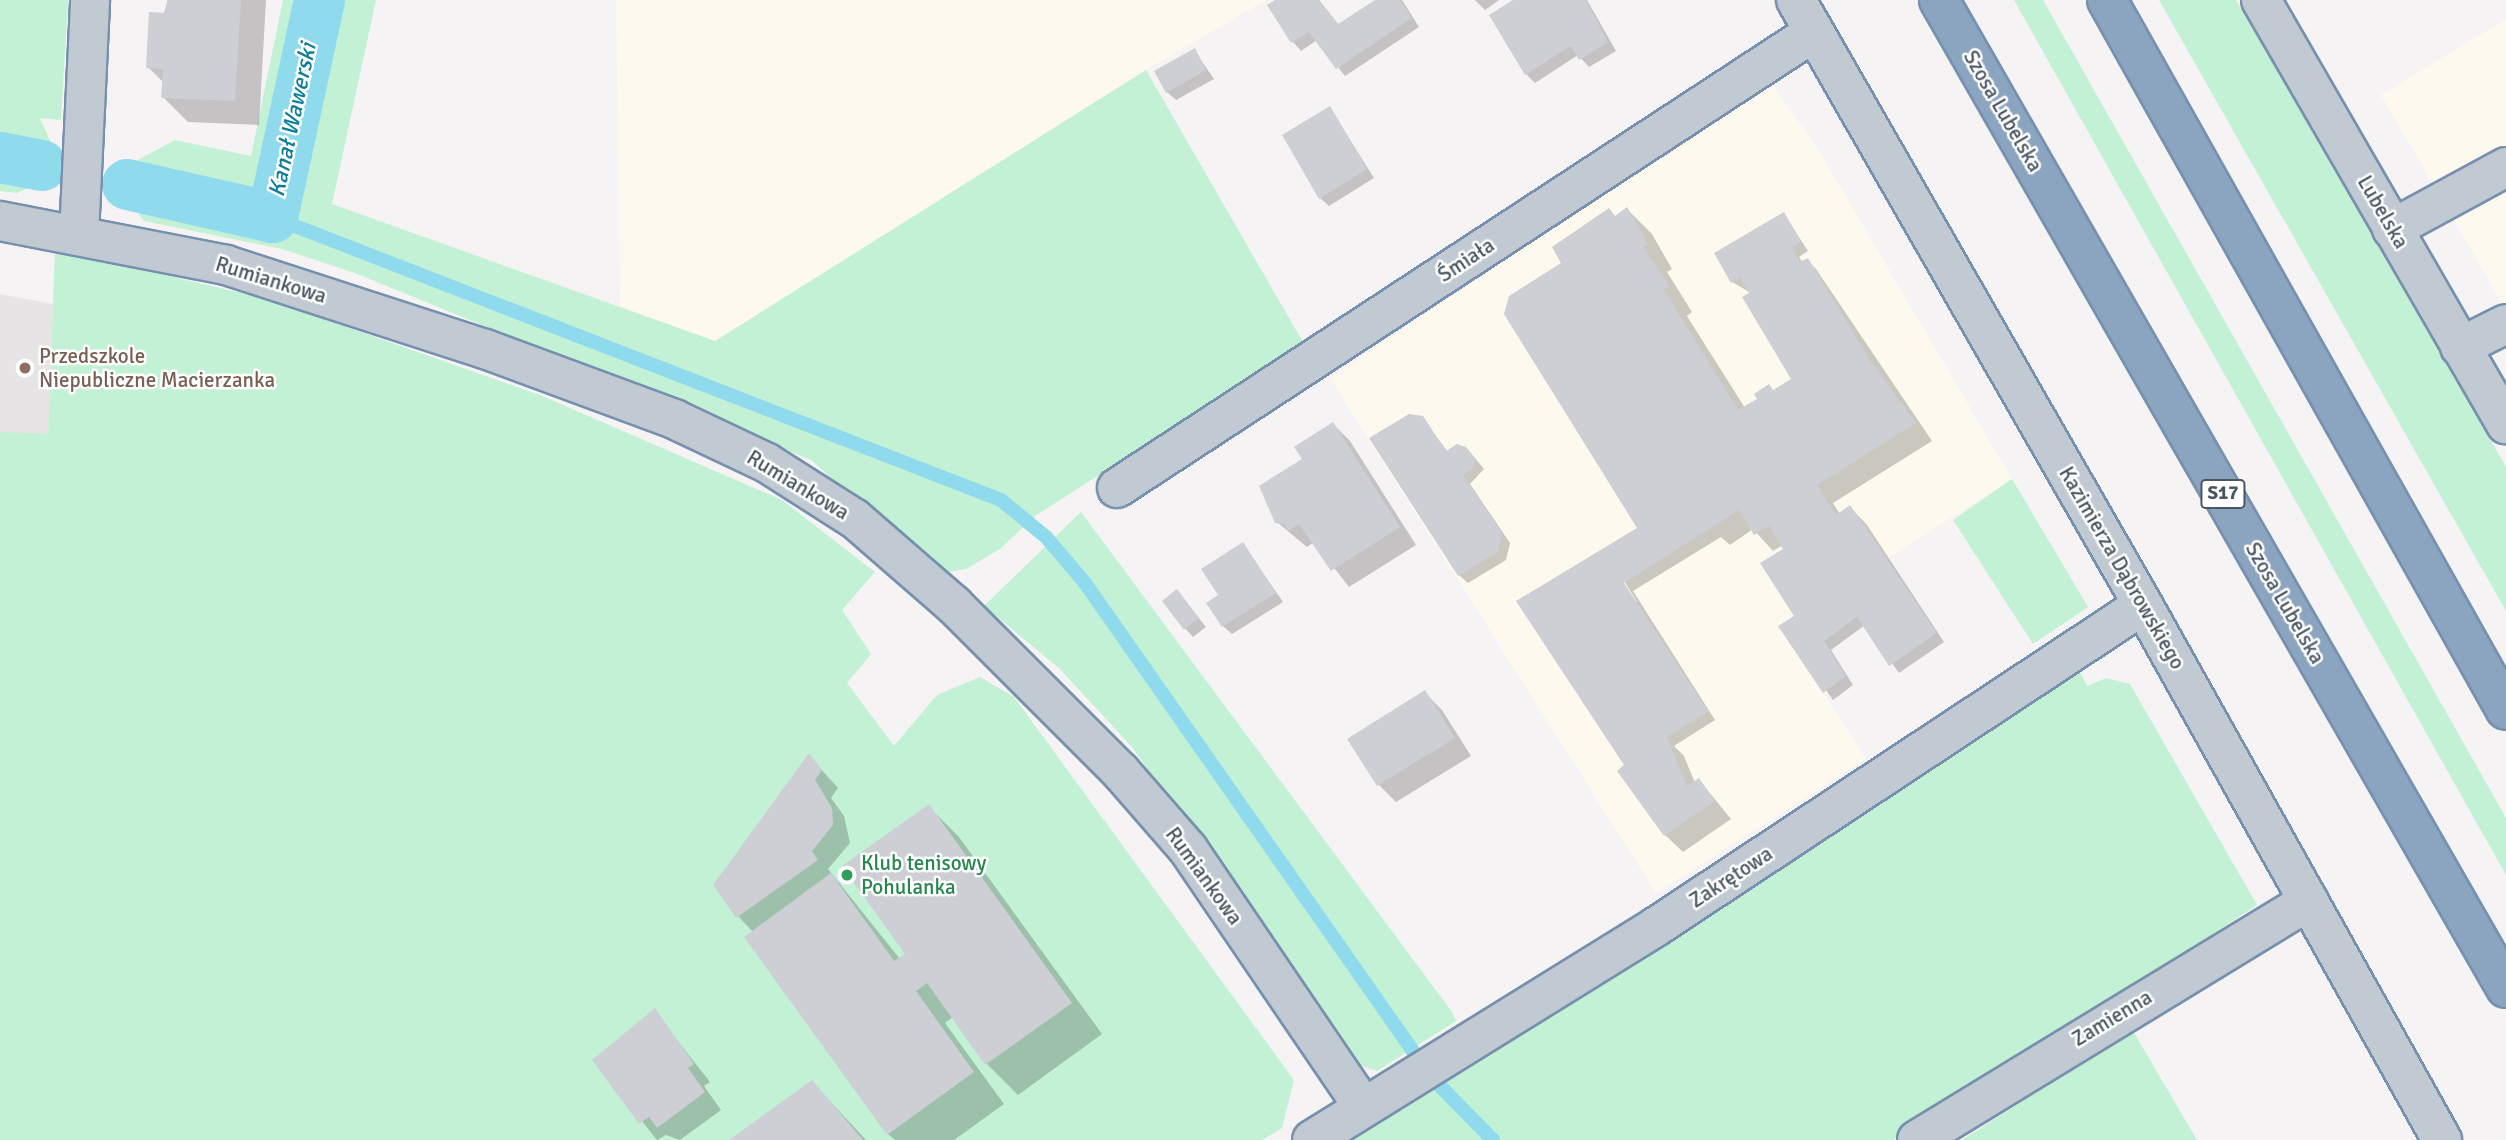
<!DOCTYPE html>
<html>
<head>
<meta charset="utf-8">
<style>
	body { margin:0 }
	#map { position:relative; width:2506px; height:1140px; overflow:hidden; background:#f5f3f3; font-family:Signika,sans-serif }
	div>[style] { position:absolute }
	.commercial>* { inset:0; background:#fdf9ef }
	.education>* { inset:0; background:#e6e4e5 }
	.green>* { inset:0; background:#c3f1d5 }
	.shadow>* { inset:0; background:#0003 }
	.stream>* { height:14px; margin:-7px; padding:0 7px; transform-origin:7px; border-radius:7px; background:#90daee }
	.canal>* { height:51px; margin:-25.5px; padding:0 25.5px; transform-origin:25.5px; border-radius:25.5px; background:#90daee }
	.building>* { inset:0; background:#cdcfd5 }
	.roads { filter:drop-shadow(2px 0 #7690ad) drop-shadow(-2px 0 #7690ad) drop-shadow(0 2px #7690ad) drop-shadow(0 -2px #7690ad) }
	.minor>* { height:38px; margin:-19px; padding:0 19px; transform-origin:19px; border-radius:19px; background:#c1cad2 }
	.highway>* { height:38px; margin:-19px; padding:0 19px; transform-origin:19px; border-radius:19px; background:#8ba5c1 }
	.dots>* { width:19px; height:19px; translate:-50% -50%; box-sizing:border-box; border:4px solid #fff; border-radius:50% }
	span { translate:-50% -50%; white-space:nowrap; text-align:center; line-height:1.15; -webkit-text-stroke:5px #fff; paint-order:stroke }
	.shield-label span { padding:2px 5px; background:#fff; border:2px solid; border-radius:5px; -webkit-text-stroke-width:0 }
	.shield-label { font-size:19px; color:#4a5661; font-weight:700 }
	.street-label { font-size:21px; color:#4a5661 }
	.education-label { font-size:21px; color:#785e54 }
	.left { translate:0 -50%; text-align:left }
	.leisure-label { font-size:21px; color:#27864d }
	.water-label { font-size:23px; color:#0c7c9b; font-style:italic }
</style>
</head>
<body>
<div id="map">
	<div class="commercial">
		<div style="clip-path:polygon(616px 0,1266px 0,1146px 70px,715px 342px,620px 306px)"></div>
		<div style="clip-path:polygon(2506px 19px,2506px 310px,2381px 95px)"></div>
		<div style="clip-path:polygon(1771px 82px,1821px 154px,2012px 479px,1885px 560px,1799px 655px,1866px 759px,1656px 893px,1330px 378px)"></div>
	</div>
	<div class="education">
		<div style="clip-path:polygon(0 294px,53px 304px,48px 435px,0 432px)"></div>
	</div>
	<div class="green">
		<div style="clip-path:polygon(0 0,68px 0,61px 120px,40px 118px,55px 152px,49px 178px,17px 193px,0 191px)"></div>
		<div style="clip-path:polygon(283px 0,376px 0,332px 204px,715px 341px,1146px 70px,1304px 344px,1035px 516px,1000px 549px,966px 569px,937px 574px,811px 460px,355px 273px,282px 249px,144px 221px,125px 196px,127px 166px,175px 140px,251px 156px)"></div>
		<div style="clip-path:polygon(2014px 0,2043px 0,2506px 818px,2506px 875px)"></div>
		<div style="clip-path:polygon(2159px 0,2236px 0,2506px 467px,2506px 611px)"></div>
		<div style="clip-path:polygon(55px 249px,267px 299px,540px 395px,782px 500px,875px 572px,842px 610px,871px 654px,847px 683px,894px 746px,937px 695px,980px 677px,1014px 697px,1294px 1080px,1282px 1128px,1262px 1140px,0 1140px,0 432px,48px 434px)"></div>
		<div style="clip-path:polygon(2012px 479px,2088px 607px,2033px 644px,1953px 520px)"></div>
		<div style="clip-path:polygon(1081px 512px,1452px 1012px,1456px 1021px,1377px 1071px,1356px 1064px,1334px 1035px,1132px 747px,1059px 668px,984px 606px)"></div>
		<div style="clip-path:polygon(2080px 672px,2087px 686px,2106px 678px,2130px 684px,2257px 905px,2094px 1012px,1893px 1140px,1344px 1140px)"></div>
		<div style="clip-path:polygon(2133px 1031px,2197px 1140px,1962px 1140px)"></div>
	</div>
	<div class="shadow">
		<div style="clip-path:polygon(168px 0,266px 0,259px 125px,188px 122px,163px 97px,164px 83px,148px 67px)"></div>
		<div style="clip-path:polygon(1278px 0,1319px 0,1339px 25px,1379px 0,1402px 0,1419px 27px,1345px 76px,1317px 40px,1301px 51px,1293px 42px)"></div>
		<div style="clip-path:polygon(1475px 0,1499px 0,1485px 10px)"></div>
		<div style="clip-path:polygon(1516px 0,1587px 0,1616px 51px,1589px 67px,1578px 55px,1535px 83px,1526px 74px)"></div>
		<div style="clip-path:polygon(1194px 50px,1214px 79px,1176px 100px,1167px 92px)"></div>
		<div style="clip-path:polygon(1330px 108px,1374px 178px,1329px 206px,1320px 198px)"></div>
		<div style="clip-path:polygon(evenodd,1627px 209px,1652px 234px,1672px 269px,1667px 272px,1692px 312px,1687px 316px,1745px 408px,1794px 380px,1751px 293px,1732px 282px,1784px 214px,1808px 251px,1799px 257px,1803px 263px,1807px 260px,1816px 269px,1932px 441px,1833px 503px,1840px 514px,1850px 507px,1867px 525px,1944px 642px,1899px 673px,1865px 625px,1831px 650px,1853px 685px,1833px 700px,1781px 627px,1797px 617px,1785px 549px,1783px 545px,1773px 551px,1753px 529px,1730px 545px,1721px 537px,1633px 591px,1715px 720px,1674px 746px,1684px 756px,1695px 783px,1699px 780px,1731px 819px,1683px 852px,1665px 835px,1628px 766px,1549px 648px,1639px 528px,1561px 265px,1627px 209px,1616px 568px,1637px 602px,1634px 603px,1616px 568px)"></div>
		<div style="clip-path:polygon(1422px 418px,1448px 452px,1474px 457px,1484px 469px,1470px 484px,1510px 543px,1506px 560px,1468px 583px,1459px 575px)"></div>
		<div style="clip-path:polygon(1333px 424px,1350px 441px,1416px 545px,1349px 587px,1314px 542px,1307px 547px,1277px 522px,1304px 459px)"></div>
		<div style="clip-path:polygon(1243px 544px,1283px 602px,1232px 634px,1223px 626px,1220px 596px)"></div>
		<div style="clip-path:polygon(1177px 591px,1206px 627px,1193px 637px,1185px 628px)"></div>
		<div style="clip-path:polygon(1425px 693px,1442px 710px,1471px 756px,1396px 802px,1379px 785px)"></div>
		<div style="clip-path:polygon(809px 756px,838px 788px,831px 798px,844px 816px,850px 843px,828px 869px,900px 959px,907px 954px,928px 806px,959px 837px,1102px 1034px,1018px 1095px,987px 1064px,953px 1017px,945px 1023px,1004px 1104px,954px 1140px,895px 1140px,888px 1134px,753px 932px,738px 916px)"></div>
		<div style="clip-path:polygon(654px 1011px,710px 1082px,704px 1086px,721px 1110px,680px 1140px,666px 1135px,657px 1140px,594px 1061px)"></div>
		<div style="clip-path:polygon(812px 1082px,866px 1140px,732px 1140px)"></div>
	</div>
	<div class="stream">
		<div style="left:272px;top:217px;width:782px;rotate:21.22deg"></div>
		<div style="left:1001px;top:500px;width:58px;rotate:39.4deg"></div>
		<div style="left:1046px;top:537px;width:60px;rotate:49.7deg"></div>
		<div style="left:1085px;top:583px;width:571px;rotate:54.98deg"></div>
		<div style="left:1435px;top:1081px;width:83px;rotate:45.5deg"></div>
	</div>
	<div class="canal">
		<div style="left:0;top:157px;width:42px;rotate:11deg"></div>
		<div style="left:127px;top:184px;width:149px;rotate:12.8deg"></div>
		<div style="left:272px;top:217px;width:222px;rotate:-77.8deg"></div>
	</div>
	<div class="building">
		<div style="clip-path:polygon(167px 0,241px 0,235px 101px,161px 98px,163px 69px,146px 68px,149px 12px,166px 13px)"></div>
		<div style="clip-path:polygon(1275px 0,1318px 0,1338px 24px,1375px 0,1400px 0,1412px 18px,1336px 69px,1309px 32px,1291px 43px,1267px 5px)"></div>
		<div style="clip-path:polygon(1513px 0,1586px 0,1608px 42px,1579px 60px,1571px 46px,1525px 75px,1489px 15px)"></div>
		<div style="clip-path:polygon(1195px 48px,1206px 70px,1166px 93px,1154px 71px)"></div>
		<div style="clip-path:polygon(1330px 106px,1367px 169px,1319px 199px,1282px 135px)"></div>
		<div style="clip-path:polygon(1627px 207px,1648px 244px,1643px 247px,1669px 286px,1664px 290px,1738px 410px,1757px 399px,1754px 394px,1769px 384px,1773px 390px,1791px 379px,1742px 297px,1749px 293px,1740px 278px,1731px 283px,1714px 253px,1784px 212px,1801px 242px,1792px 248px,1800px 262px,1808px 258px,1869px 359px,1916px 423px,1817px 485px,1836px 515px,1850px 505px,1937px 633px,1889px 666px,1857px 617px,1824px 641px,1846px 676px,1823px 693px,1778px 626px,1794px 616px,1760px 563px,1783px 549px,1769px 526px,1754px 535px,1739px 510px,1624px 583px,1708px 711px,1667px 737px,1687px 786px,1699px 778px,1715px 801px,1664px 836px,1617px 771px,1624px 765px,1516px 601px,1637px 528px,1504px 314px,1509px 296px,1561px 263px,1552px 247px,1609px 208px,1615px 216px)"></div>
		<div style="clip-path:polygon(1409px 414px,1423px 416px,1446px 451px,1457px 444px,1466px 447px,1476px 459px,1474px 467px,1463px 475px,1502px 533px,1498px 552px,1458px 576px,1369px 438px)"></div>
		<div style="clip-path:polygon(1333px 422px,1400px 527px,1331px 571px,1299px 524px,1288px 531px,1284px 524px,1275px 523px,1259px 486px,1302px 459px,1294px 447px)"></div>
		<div style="clip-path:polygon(1243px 542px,1276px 593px,1222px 627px,1206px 603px,1218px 595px,1201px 569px)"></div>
		<div style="clip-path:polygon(1177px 589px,1199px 618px,1184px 630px,1162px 601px)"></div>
		<div style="clip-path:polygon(1425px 690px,1455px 738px,1377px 786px,1347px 739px)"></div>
		<div style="clip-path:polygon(809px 753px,822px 770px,815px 780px,832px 808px,833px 825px,812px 851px,818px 860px,736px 918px,713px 885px)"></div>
		<div style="clip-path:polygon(929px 804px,1072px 1003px,985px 1065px,927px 983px,916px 991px,974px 1072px,887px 1135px,744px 937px,831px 873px,894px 961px,905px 954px,842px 866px)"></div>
		<div style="clip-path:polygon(655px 1008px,694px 1064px,688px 1068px,705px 1092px,657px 1128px,649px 1117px,639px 1124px,592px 1060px)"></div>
		<div style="clip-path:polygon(812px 1080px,863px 1140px,729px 1140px)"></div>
	</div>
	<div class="roads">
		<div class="minor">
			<div style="left:1796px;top:0;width:697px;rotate:60.16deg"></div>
			<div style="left:2143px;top:605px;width:613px;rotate:60.8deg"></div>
			<div style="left:2261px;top:0;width:490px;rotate:60deg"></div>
			<div style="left:0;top:221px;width:230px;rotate:11deg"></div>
			<div style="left:226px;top:265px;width:272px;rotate:18deg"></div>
			<div style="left:485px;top:349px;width:202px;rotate:20.3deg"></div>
			<div style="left:674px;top:419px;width:103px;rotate:25.3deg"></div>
			<div style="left:767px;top:463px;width:104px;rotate:32.5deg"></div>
			<div style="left:855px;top:519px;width:131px;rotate:41deg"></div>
			<div style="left:954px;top:605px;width:236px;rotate:45deg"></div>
			<div style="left:1121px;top:772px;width:102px;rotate:49deg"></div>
			<div style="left:1188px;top:849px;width:310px;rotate:55.8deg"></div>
			<div style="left:2392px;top:229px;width:130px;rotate:-28.5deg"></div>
			<div style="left:79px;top:236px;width:236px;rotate:-87.3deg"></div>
			<div style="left:2460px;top:347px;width:51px;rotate:-26.6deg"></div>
			<div style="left:1117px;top:488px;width:833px;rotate:-33.19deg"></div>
			<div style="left:1312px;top:1140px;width:406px;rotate:-31.8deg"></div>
			<div style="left:1657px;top:926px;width:582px;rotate:-33.44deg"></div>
			<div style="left:1917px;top:1140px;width:459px;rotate:-31.4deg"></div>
		</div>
		<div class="highway">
			<div style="left:1939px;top:0;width:1139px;rotate:60.15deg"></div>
			<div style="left:2107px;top:0;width:814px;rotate:60.67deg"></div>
		</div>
	</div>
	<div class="dots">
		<div style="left:25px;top:368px;background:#8d6e63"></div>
		<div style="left:847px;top:875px;background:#2e9e5b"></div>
	</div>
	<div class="shield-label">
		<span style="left:2223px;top:494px">S17</span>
	</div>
	<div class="street-label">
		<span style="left:2003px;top:111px;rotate:60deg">Szosa Lubelska</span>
		<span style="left:2383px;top:212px;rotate:60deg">Lubelska</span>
		<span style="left:1466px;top:260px;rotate:-33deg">Śmiała</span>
		<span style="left:271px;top:280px;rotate:17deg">Rumiankowa</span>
		<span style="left:798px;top:485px;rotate:31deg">Rumiankowa</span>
		<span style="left:2122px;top:568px;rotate:60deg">Kazimierza Dąbrowskiego</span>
		<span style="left:2285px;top:603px;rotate:60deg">Szosa Lubelska</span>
		<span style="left:1204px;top:876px;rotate:54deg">Rumiankowa</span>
		<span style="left:1731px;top:877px;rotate:-33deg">Zakrętowa</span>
		<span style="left:2112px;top:1018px;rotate:-31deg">Zamienna</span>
	</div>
	<div class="education-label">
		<span class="left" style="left:39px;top:368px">Przedszkole<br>Niepubliczne Macierzanka</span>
	</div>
	<div class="leisure-label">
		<span class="left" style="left:861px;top:875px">Klub tenisowy<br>Pohulanka</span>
	</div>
	<div class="water-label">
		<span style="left:293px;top:120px;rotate:-78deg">Kanał Wawerski</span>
	</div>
</div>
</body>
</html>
